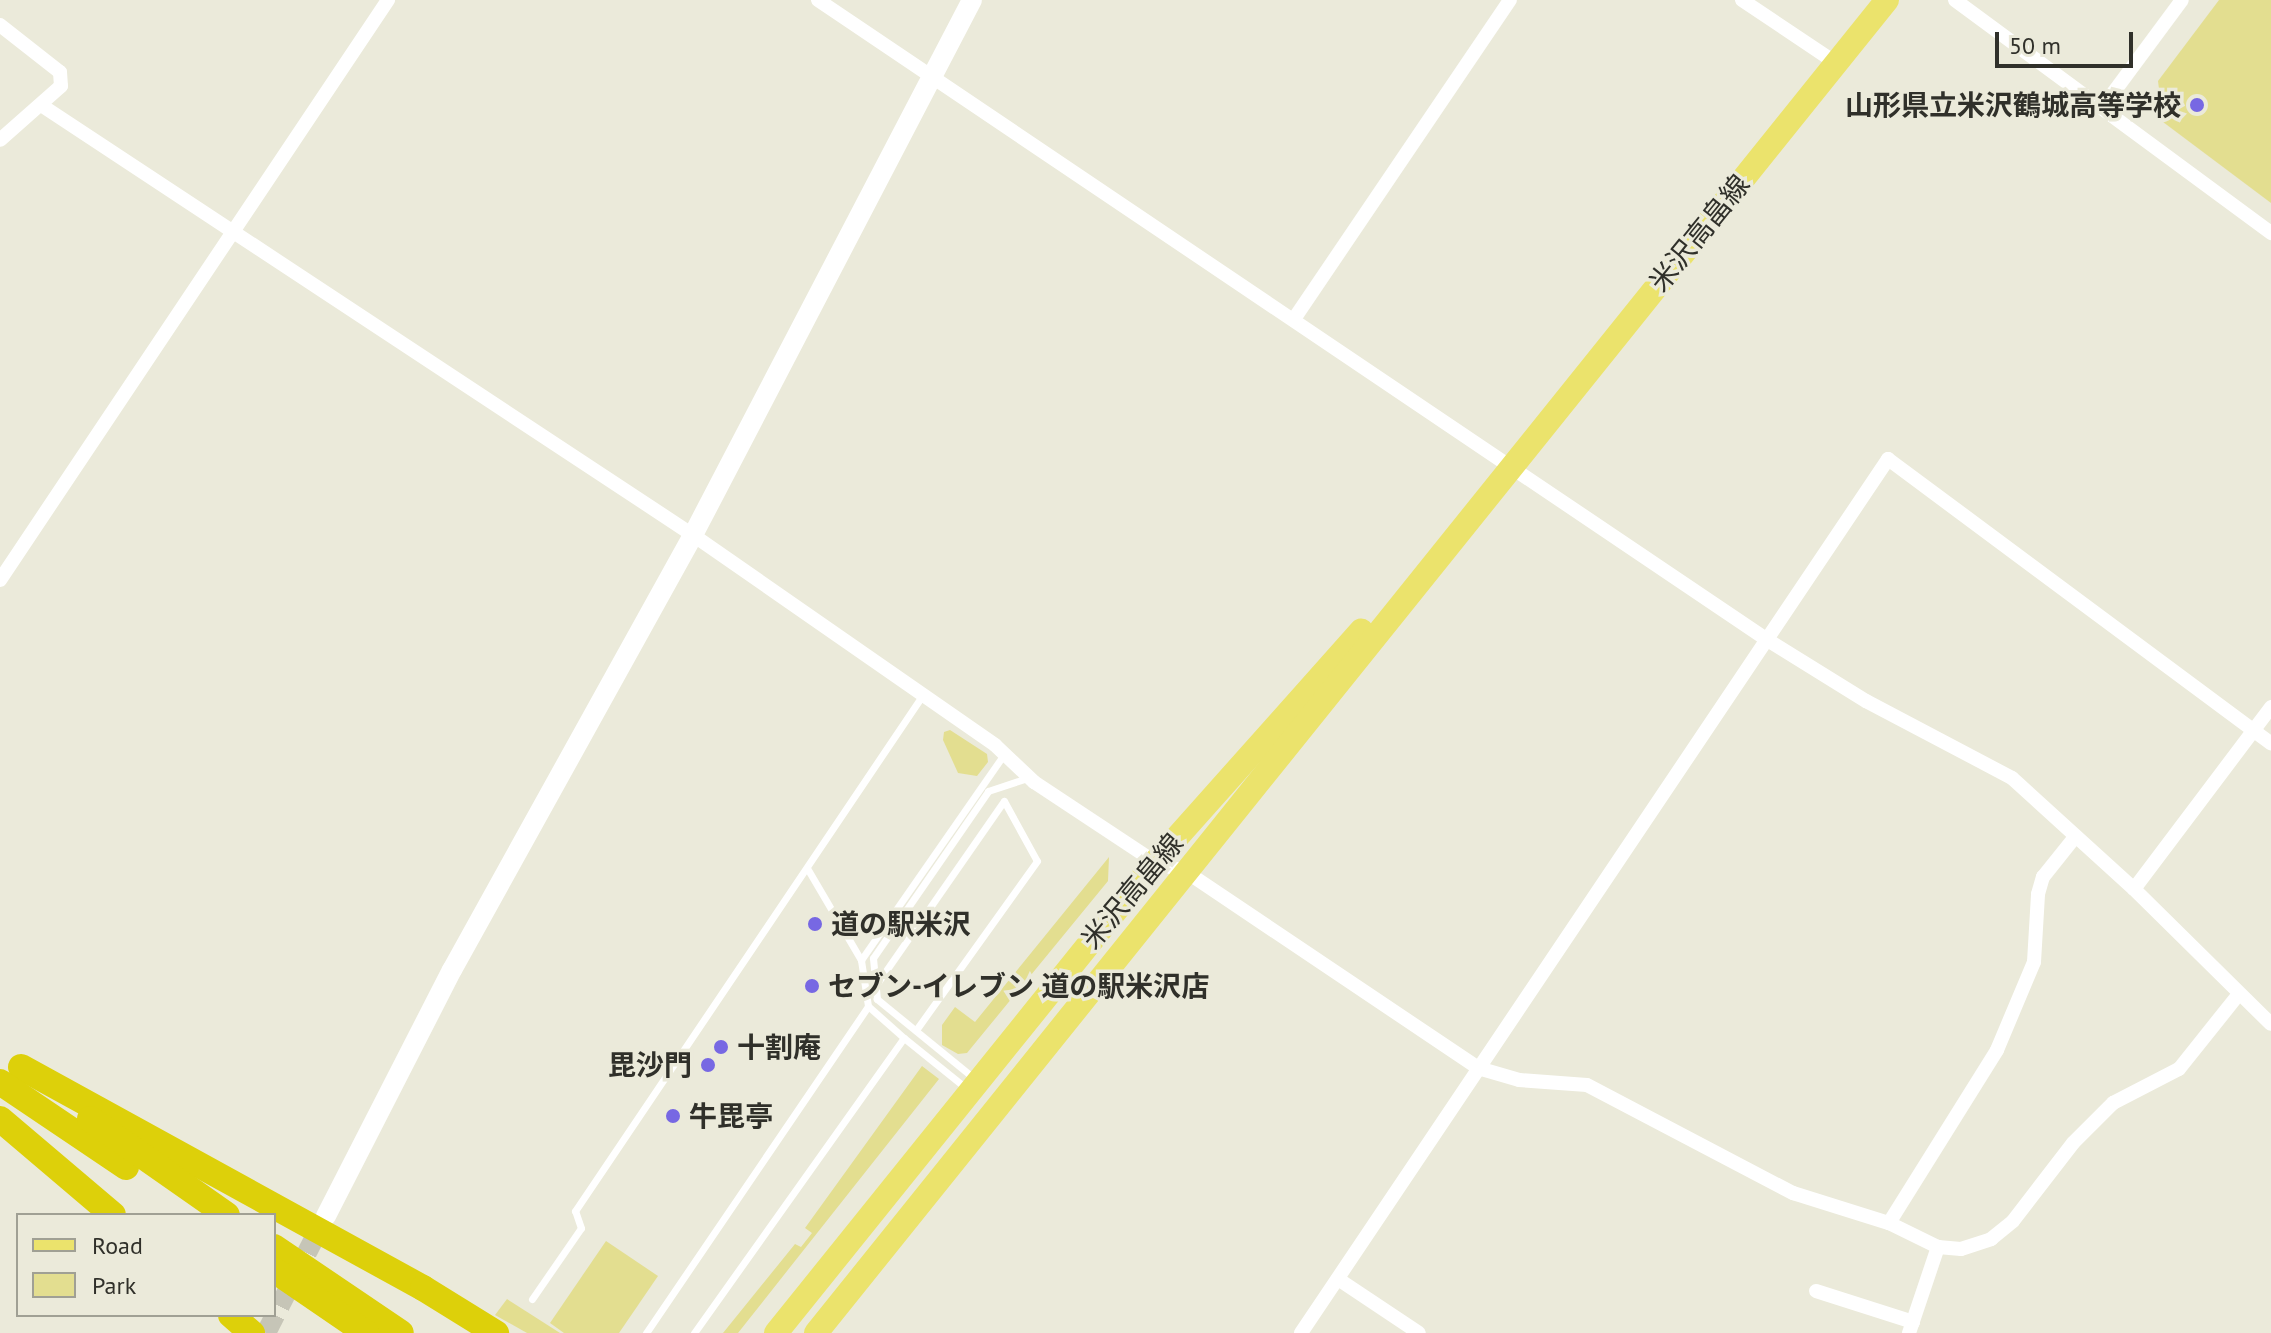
<!DOCTYPE html>
<html>
<head>
<meta charset="utf-8">
<style>
	body { margin:0 }
	#map { position:relative; width:2271px; height:1333px; overflow:hidden; background:#ebeada; font-family:"PT Sans","Noto Sans JP",sans-serif }
	div>[style] { position:absolute }
	.green>* { inset:0; background:#e3de90 }
	.secondary-tunnel>* { height:20px; margin-top:-10px; transform-origin:0; background:repeating-linear-gradient(90deg,#c6c5b7 0 20px,transparent 0 30px) }
	.lane>* { height:7px; margin:-3.5px; padding:0 3.5px; transform-origin:3.5px; border-radius:3.5px; background:#fff }
	.street>* { height:14px; margin:-7px; padding:0 7px; transform-origin:7px; border-radius:7px; background:#fff }
	.secondary>* { height:20px; margin:-10px; padding:0 10px; transform-origin:10px; border-radius:10px; background:#fff }
	.primary>* { height:24px; margin:-12px; padding:0 12px; transform-origin:12px; border-radius:12px; background:#ebe36c }
	.highway>* { height:26px; margin:-13px; padding:0 13px; transform-origin:13px; border-radius:13px; background:#ddd00a }
	.dots>* { width:22px; height:22px; translate:-50% -50%; box-sizing:border-box; border:4px solid #ebeada; border-radius:50% }
	span { translate:-50% -50%; white-space:nowrap; text-align:center; line-height:1.15; -webkit-text-stroke:7px #ebeada; paint-order:stroke }
	.poi-label { font-size:28px; color:#30302a; font-weight:700 }
	.right { translate:-100% -50%; text-align:right }
	.left { translate:0 -50%; text-align:left }
	.street-label { font-size:28px; color:#30302a }
	.legend { position:absolute; left:16px; top:1213px; width:260px; height:104px; box-sizing:border-box; background:#ebeada; border:2px solid #a0a094; margin:0; padding:10px 14px; list-style:none; font-size:24px; color:#30302a }
	.legend li { display:flex; align-items:center; gap:16px; height:40px }
	.legend b { width:40px; border:2px solid #a0a094 }
	.scale { position:absolute; left:1995px; top:32px; width:138px; height:36px; box-sizing:border-box; border:4px solid #30302a; border-top:0; padding-left:10px; font-size:24px; line-height:28px; white-space:nowrap; color:#30302a; -webkit-text-stroke:6px #ebeada; paint-order:stroke }
</style>
</head>
<body>
<div id="map">
	<div class="green">
		<div style="clip-path:polygon(2219px 0,2271px 0,2271px 203px,2163px 122px,2158px 81px)"></div>
		<div style="clip-path:polygon(950px 730px,987px 754px,988px 762px,977px 776px,958px 773px,943px 740px,944px 732px)"></div>
		<div style="clip-path:polygon(1109px 857px,1108px 881px,967px 1053px,958px 1054px,942px 1045px,942px 1025px,955px 1007px,975px 1022px)"></div>
		<div style="clip-path:polygon(922px 1066px,939px 1079px,738px 1333px,723px 1333px,795px 1244px,801px 1247px,812px 1233px,805px 1228px)"></div>
		<div style="clip-path:polygon(606px 1241px,658px 1276px,619px 1333px,564px 1333px,550px 1323px)"></div>
		<div style="clip-path:polygon(507px 1299px,560px 1333px,527px 1333px,495px 1315px)"></div>
	</div>
	<div class="secondary-tunnel">
		<div style="left:266px;top:1333px;width:128px;rotate:-63deg"></div>
	</div>
	<div class="lane">
		<div style="left:807px;top:868px;width:107px;rotate:59.6deg"></div>
		<div style="left:876px;top:985px;width:224px;rotate:-55.2deg"></div>
		<div style="left:1004px;top:801px;width:68px;rotate:61.2deg"></div>
		<div style="left:1037px;top:861px;width:208px;rotate:125.6deg"></div>
		<div style="left:904px;top:1038px;width:48px;rotate:-138.4deg"></div>
		<div style="left:868px;top:1006px;width:47px;rotate:-98.7deg"></div>
		<div style="left:861px;top:960px;width:251px;rotate:-55.2deg"></div>
		<div style="left:975px;top:1079px;width:127px;rotate:-140.8deg"></div>
		<div style="left:877px;top:999px;width:41px;rotate:-95.6deg"></div>
		<div style="left:873px;top:958px;width:203px;rotate:-55.4deg"></div>
		<div style="left:988px;top:791px;width:41px;rotate:-18.4deg"></div>
		<div style="left:532px;top:1299px;width:86px;rotate:-55.4deg"></div>
		<div style="left:581px;top:1228px;width:18px;rotate:-109deg"></div>
		<div style="left:575px;top:1211px;width:621px;rotate:-56.03deg"></div>
		<div style="left:646px;top:1333px;width:395px;rotate:-55.8deg"></div>
		<div style="left:694px;top:1333px;width:362px;rotate:-54.6deg"></div>
		<div style="left:904px;top:1038px;width:80px;rotate:38.9deg"></div>
	</div>
	<div class="street">
		<div style="left:818px;top:0;width:1143px;rotate:33.98deg"></div>
		<div style="left:1766px;top:639px;width:118px;rotate:31.8deg"></div>
		<div style="left:1866px;top:701px;width:165px;rotate:27.8deg"></div>
		<div style="left:2012px;top:778px;width:165px;rotate:42.3deg"></div>
		<div style="left:2134px;top:889px;width:192px;rotate:44.6deg"></div>
		<div style="left:1742px;top:0;width:113px;rotate:33.8deg"></div>
		<div style="left:1955px;top:0;width:393px;rotate:36.4deg"></div>
		<div style="left:0;top:25px;width:76px;rotate:38.1deg"></div>
		<div style="left:60px;top:72px;width:14px;rotate:86deg"></div>
		<div style="left:61px;top:86px;width:81px;rotate:138.5deg"></div>
		<div style="left:41px;top:105px;width:781px;rotate:33.41deg"></div>
		<div style="left:693px;top:535px;width:368px;rotate:34.8deg"></div>
		<div style="left:995px;top:745px;width:54px;rotate:43.5deg"></div>
		<div style="left:1034px;top:782px;width:145px;rotate:33.5deg"></div>
		<div style="left:1155px;top:862px;width:35px;rotate:18deg"></div>
		<div style="left:1188px;top:873px;width:349px;rotate:33.9deg"></div>
		<div style="left:1478px;top:1068px;width:43px;rotate:16.3deg"></div>
		<div style="left:1519px;top:1080px;width:68px;rotate:4.2deg"></div>
		<div style="left:1587px;top:1085px;width:233px;rotate:27.7deg"></div>
		<div style="left:1793px;top:1193px;width:101px;rotate:17.4deg"></div>
		<div style="left:1889px;top:1223px;width:55px;rotate:26.1deg"></div>
		<div style="left:1938px;top:1247px;width:23px;rotate:5deg"></div>
		<div style="left:1961px;top:1249px;width:32px;rotate:-18deg"></div>
		<div style="left:1991px;top:1239px;width:28px;rotate:-39deg"></div>
		<div style="left:2013px;top:1221px;width:98px;rotate:-52.4deg"></div>
		<div style="left:2073px;top:1143px;width:57px;rotate:-45deg"></div>
		<div style="left:2113px;top:1103px;width:74px;rotate:-27.3deg"></div>
		<div style="left:2179px;top:1069px;width:95px;rotate:-51.4deg"></div>
		<div style="left:2102px;top:108px;width:134px;rotate:-53.5deg"></div>
		<div style="left:1294px;top:319px;width:385px;rotate:-55.9deg"></div>
		<div style="left:0;top:580px;width:698px;rotate:-56.22deg"></div>
		<div style="left:2134px;top:889px;width:228px;rotate:-53deg"></div>
		<div style="left:1889px;top:1223px;width:204px;rotate:-58deg"></div>
		<div style="left:1997px;top:1050px;width:95px;rotate:-67.2deg"></div>
		<div style="left:2034px;top:962px;width:68px;rotate:-86.6deg"></div>
		<div style="left:2038px;top:894px;width:18px;rotate:-74deg"></div>
		<div style="left:2043px;top:877px;width:51px;rotate:-51.3deg"></div>
		<div style="left:1338px;top:1279px;width:97px;rotate:33.7deg"></div>
		<div style="left:1816px;top:1291px;width:102px;rotate:17.7deg"></div>
		<div style="left:1301px;top:1333px;width:1053px;rotate:-56.11deg"></div>
		<div style="left:1888px;top:459px;width:477px;rotate:36.6deg"></div>
		<div style="left:1909px;top:1333px;width:91px;rotate:-71.4deg"></div>
	</div>
	<div class="secondary">
		<div style="left:326px;top:1216px;width:276px;rotate:-62.9deg"></div>
		<div style="left:452px;top:970px;width:497px;rotate:-61deg"></div>
		<div style="left:693px;top:535px;width:603px;rotate:-62.46deg"></div>
	</div>
	<div class="primary">
		<div style="left:776px;top:1333px;width:605px;rotate:-51.18deg"></div>
		<div style="left:1155px;top:862px;width:310px;rotate:-48.3deg"></div>
		<div style="left:816px;top:1333px;width:1710px;rotate:-51.22deg"></div>
	</div>
	<div class="highway">
		<div style="left:21px;top:1067px;width:459px;rotate:28.8deg"></div>
		<div style="left:423px;top:1288px;width:86px;rotate:31.7deg"></div>
		<div style="left:0;top:1082px;width:152px;rotate:34deg"></div>
		<div style="left:0;top:1119px;width:148px;rotate:40.3deg"></div>
		<div style="left:90px;top:1119px;width:167px;rotate:35deg"></div>
		<div style="left:274px;top:1247px;width:153px;rotate:34.1deg"></div>
		<div style="left:274px;top:1270px;width:112px;rotate:34.4deg"></div>
		<div style="left:231px;top:1315px;width:28px;rotate:41deg"></div>
	</div>
	<div class="dots">
		<div style="left:2197px;top:105px;background:#7768e3"></div>
		<div style="left:815px;top:924px;background:#7768e3"></div>
		<div style="left:812px;top:986px;background:#7768e3"></div>
		<div style="left:721px;top:1047px;background:#7768e3"></div>
		<div style="left:708px;top:1065px;background:#7768e3"></div>
		<div style="left:673px;top:1116px;background:#7768e3"></div>
	</div>
	<div class="poi-label">
		<span class="right" style="left:2181px;top:105px">山形県立米沢鶴城高等学校</span>
		<span class="left" style="left:831px;top:924px">道の駅米沢</span>
		<span class="left" style="left:828px;top:986px">セブン-イレブン 道の駅米沢店</span>
		<span class="left" style="left:737px;top:1047px">十割庵</span>
		<span class="right" style="left:692px;top:1065px">毘沙門</span>
		<span class="left" style="left:689px;top:1116px">牛毘亭</span>
	</div>
	<div class="street-label">
		<span style="left:1699px;top:233px;rotate:-51deg">米沢高畠線</span>
		<span style="left:1132px;top:891px;rotate:-50deg">米沢高畠線</span>
	</div>
	<ul class="legend">
	<li><b style="height:10px;background:#ebe36c"></b>Road</li>
	<li><b style="height:22px;background:#e3de90"></b>Park</li>
	</ul>
	<div class="scale">50 m</div>
</div>
</body>
</html>
